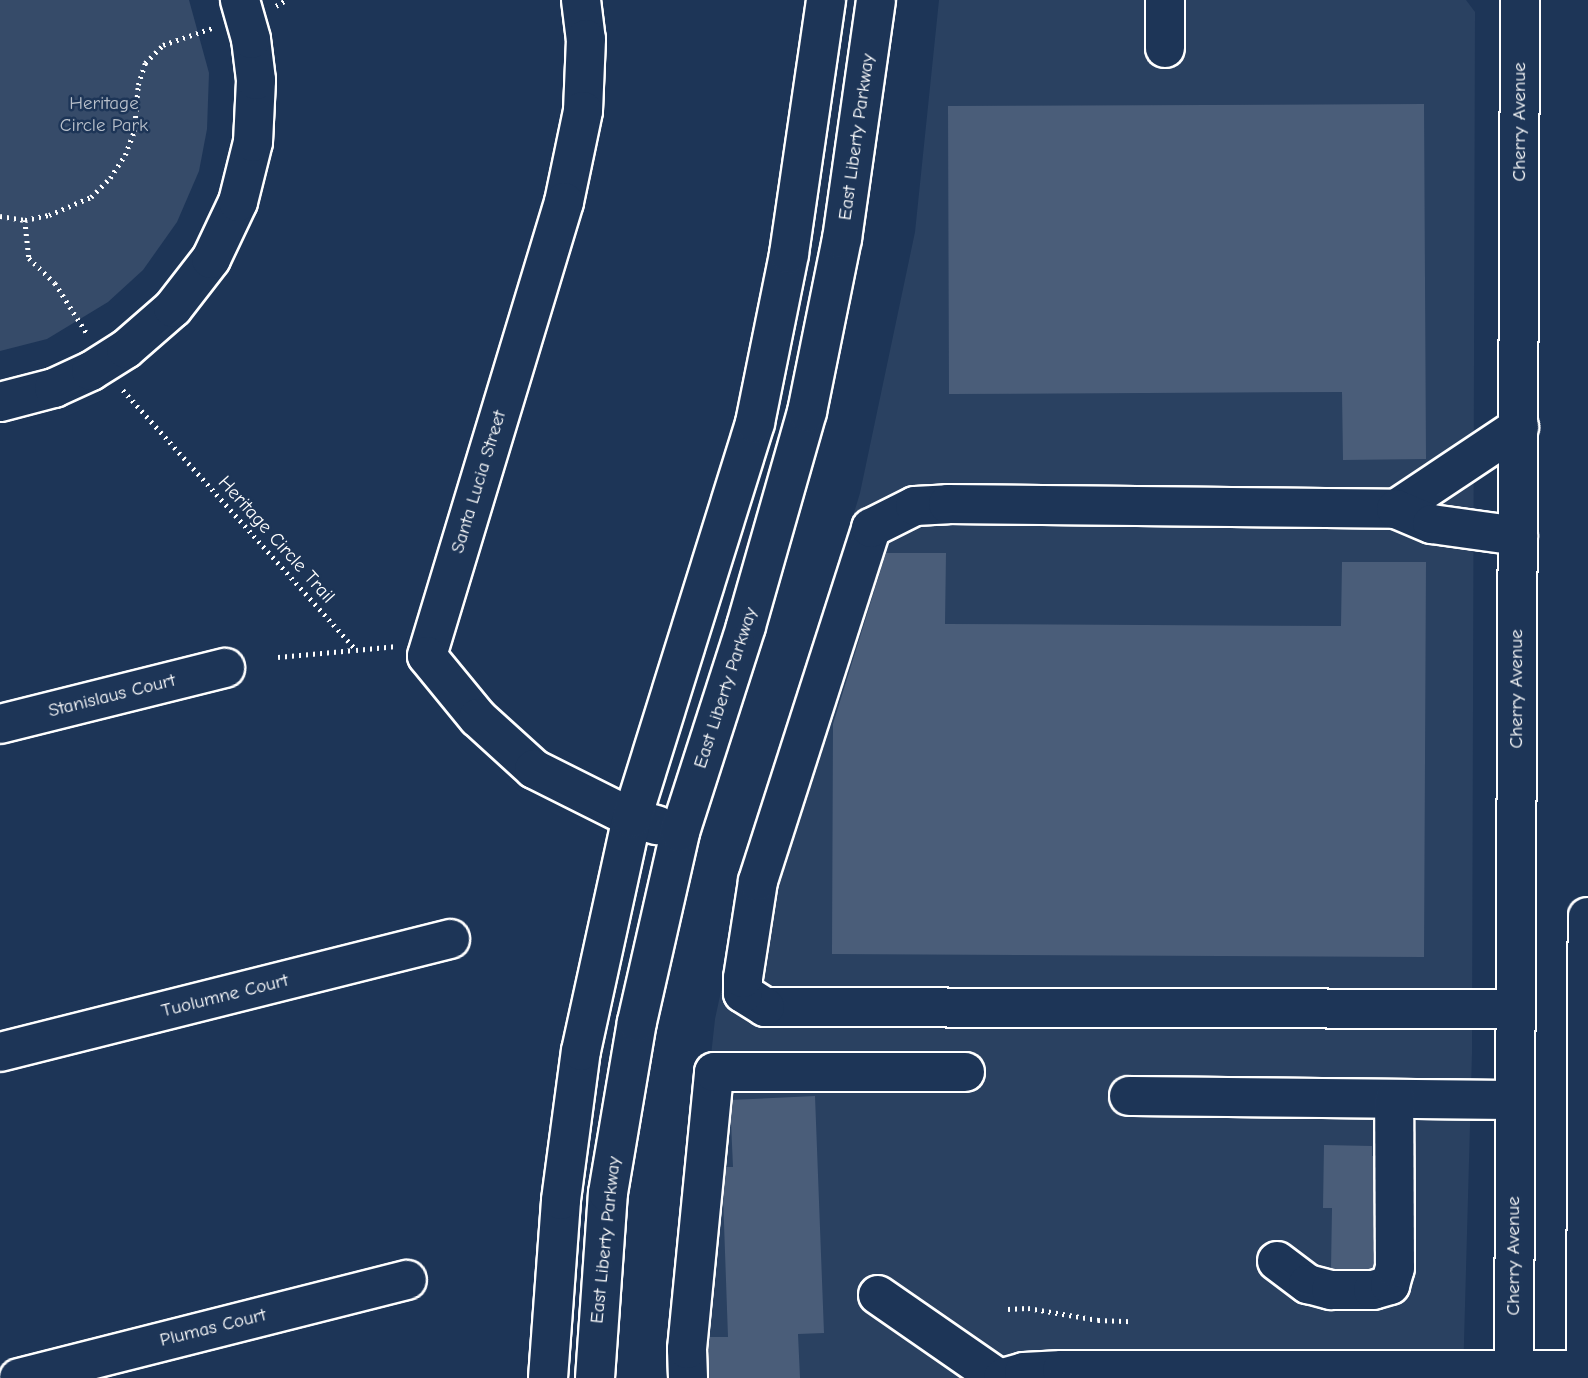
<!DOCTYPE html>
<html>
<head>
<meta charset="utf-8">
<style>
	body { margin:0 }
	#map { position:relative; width:1588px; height:1378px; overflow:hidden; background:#1d3557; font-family:"Comic Neue",sans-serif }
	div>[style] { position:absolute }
	.built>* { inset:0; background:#2a4161 }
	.green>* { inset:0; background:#364b69 }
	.building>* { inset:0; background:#4a5d79 }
	.path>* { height:4.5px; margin-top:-2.25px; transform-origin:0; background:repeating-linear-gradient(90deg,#fff 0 2px,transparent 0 7px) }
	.roads { filter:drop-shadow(2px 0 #fff) drop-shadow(-2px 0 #fff) drop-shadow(0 2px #fff) drop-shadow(0 -2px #fff) }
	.minor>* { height:38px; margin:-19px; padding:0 19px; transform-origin:19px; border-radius:19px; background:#1d3557 }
	.major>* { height:38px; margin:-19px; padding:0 19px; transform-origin:19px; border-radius:19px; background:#1d3557 }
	span { translate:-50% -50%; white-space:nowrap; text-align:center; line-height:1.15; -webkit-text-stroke:5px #1d3557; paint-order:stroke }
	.park-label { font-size:19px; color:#b9c0ca }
	.street-label { font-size:19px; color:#fff }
</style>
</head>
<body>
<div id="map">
	<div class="built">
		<div style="clip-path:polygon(939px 0,1466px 0,1475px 12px,1472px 1053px,1463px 1378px,676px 1378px,715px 1019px,749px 862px,860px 493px,915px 232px)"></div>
	</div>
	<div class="green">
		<div style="clip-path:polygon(0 0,189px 0,209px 73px,207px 129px,199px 171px,177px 222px,143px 270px,108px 302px,47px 339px,0 351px)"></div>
	</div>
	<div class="building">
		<div style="clip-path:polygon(1424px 104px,1426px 459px,1343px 460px,1342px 392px,949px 394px,948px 106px)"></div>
		<div style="clip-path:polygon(886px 553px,946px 553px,945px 624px,1341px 626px,1342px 562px,1426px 562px,1424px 957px,832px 954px,833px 724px)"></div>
		<div style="clip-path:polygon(815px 1096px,824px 1333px,798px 1334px,800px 1378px,704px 1378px,703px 1337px,728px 1337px,722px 1167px,733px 1167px,730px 1100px)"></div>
		<div style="clip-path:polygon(1324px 1145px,1372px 1146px,1372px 1156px,1386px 1156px,1385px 1270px,1331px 1269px,1332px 1208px,1323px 1208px)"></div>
	</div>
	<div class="path">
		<div style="left:276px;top:6px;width:12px;rotate:-31deg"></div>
		<div style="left:0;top:216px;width:25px;rotate:9deg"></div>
		<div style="left:25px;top:220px;width:25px;rotate:-12deg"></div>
		<div style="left:49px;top:215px;width:46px;rotate:-23.2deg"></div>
		<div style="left:91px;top:197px;width:27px;rotate:-45deg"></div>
		<div style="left:110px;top:178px;width:27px;rotate:-57deg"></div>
		<div style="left:125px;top:155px;width:25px;rotate:-69deg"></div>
		<div style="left:134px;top:132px;width:47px;rotate:-85.1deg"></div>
		<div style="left:138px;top:85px;width:23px;rotate:-72deg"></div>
		<div style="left:145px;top:63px;width:25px;rotate:-45deg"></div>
		<div style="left:163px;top:45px;width:55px;rotate:-19.1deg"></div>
		<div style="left:25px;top:220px;width:38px;rotate:84deg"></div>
		<div style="left:29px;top:258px;width:36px;rotate:44deg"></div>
		<div style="left:55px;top:283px;width:62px;rotate:57.6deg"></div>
		<div style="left:123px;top:390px;width:349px;rotate:48.1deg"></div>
		<div style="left:356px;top:650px;width:41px;rotate:-5.6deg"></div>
		<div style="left:278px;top:657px;width:77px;rotate:-5.2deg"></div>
		<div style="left:1008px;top:1309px;width:20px;rotate:-3deg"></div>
		<div style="left:1028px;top:1308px;width:71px;rotate:9.7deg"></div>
		<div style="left:1098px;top:1320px;width:33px;rotate:2deg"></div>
	</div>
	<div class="roads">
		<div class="minor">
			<div style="left:581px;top:0;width:39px;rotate:83deg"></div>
			<div style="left:586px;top:39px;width:72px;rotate:92.4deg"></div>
			<div style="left:583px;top:111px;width:93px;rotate:101.8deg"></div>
			<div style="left:564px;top:202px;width:474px;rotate:106.8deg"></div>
			<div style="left:427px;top:656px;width:80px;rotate:50.6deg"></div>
			<div style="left:478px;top:718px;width:76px;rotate:42.3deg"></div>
			<div style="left:534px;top:769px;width:110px;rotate:26.6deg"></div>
			<div style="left:632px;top:818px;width:26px;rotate:16deg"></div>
			<div style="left:1165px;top:48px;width:48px;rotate:-90deg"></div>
			<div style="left:0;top:402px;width:56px;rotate:-14.5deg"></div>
			<div style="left:54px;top:388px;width:41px;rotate:-24.7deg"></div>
			<div style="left:91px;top:371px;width:41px;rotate:-32.2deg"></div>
			<div style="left:126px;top:349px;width:62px;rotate:-41.1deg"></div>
			<div style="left:173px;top:308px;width:62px;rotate:-52.2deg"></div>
			<div style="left:211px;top:259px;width:63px;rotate:-64.7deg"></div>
			<div style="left:238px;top:202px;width:62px;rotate:-76deg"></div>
			<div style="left:253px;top:142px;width:62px;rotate:-87.2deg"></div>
			<div style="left:256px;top:80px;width:41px;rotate:-97deg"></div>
			<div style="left:251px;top:39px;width:41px;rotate:-105.8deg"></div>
			<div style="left:1396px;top:509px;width:148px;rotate:-33.7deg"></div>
			<div style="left:0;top:724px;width:232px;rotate:-14deg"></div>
			<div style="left:1516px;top:1009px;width:751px;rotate:-179.85deg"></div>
			<div style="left:765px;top:1007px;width:26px;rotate:-148deg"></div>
			<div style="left:743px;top:993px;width:15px;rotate:-90deg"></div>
			<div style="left:743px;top:978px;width:98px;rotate:-81.2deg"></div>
			<div style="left:758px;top:881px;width:371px;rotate:-72.2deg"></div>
			<div style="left:871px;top:528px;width:49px;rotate:-26.6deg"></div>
			<div style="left:915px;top:506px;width:33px;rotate:-3deg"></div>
			<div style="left:948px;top:504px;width:448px;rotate:0.6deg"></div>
			<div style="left:1396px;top:509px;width:39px;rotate:23deg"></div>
			<div style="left:1432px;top:524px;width:87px;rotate:7.9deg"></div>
			<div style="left:0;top:1052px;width:464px;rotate:-14.1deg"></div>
			<div style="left:1129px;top:1096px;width:386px;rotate:0.6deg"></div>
			<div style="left:1277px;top:1261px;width:39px;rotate:37deg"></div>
			<div style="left:1308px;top:1284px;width:24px;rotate:15deg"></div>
			<div style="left:1331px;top:1290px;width:42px"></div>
			<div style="left:1373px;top:1290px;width:18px;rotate:-16deg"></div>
			<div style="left:1390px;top:1285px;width:18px;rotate:-74deg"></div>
			<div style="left:1395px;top:1268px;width:169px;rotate:-90.3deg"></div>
			<div style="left:878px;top:1295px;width:146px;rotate:34.7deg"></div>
			<div style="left:19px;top:1378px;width:400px;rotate:-14.2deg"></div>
			<div style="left:548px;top:1378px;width:178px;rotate:-85.8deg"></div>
			<div style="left:561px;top:1200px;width:150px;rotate:-82.4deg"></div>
			<div style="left:581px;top:1051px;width:239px;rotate:-77.7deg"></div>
			<div style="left:632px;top:818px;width:414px;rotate:-72.7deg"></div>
			<div style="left:755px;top:423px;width:172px;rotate:-78.6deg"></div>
			<div style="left:789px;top:254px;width:257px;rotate:-81.7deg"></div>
			<div style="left:595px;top:1378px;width:185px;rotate:-86deg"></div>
			<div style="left:608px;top:1193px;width:173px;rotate:-80.4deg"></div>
			<div style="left:637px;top:1022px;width:195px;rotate:-77.2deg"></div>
			<div style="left:680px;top:832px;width:216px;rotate:-72.2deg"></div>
			<div style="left:746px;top:626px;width:223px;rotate:-74.1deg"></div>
			<div style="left:807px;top:412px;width:177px;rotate:-78.6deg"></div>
			<div style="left:842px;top:239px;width:241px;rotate:-81.9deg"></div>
			<div style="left:688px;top:1378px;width:29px;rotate:-92deg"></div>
			<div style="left:687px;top:1349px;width:278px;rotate:-84.4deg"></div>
			<div style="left:714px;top:1072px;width:251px"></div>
			<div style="left:1003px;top:1378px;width:22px;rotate:-16deg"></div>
			<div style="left:1024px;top:1372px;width:38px;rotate:-3deg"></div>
			<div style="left:1062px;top:1370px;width:526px"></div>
		</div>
		<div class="major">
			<div style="left:1514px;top:1378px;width:1378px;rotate:-89.75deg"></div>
			<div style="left:1586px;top:1378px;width:461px;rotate:-89.8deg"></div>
		</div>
	</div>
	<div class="park-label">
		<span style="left:104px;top:115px">Heritage<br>Circle Park</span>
	</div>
	<div class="street-label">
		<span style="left:1520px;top:122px;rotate:-90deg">Cherry Avenue</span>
		<span style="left:857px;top:137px;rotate:-82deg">East Liberty Parkway</span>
		<span style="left:479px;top:482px;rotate:-73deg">Santa Lucia Street</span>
		<span style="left:276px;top:540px;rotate:48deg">Heritage Circle Trail</span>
		<span style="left:726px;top:688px;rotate:-72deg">East Liberty Parkway</span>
		<span style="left:1517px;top:689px;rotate:-90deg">Cherry Avenue</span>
		<span style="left:112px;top:696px;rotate:-14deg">Stanislaus Court</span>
		<span style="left:225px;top:996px;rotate:-14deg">Tuolumne Court</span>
		<span style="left:606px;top:1240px;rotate:-84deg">East Liberty Parkway</span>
		<span style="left:1514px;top:1256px;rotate:-90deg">Cherry Avenue</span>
		<span style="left:213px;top:1328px;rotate:-14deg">Plumas Court</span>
	</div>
</div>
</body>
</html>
